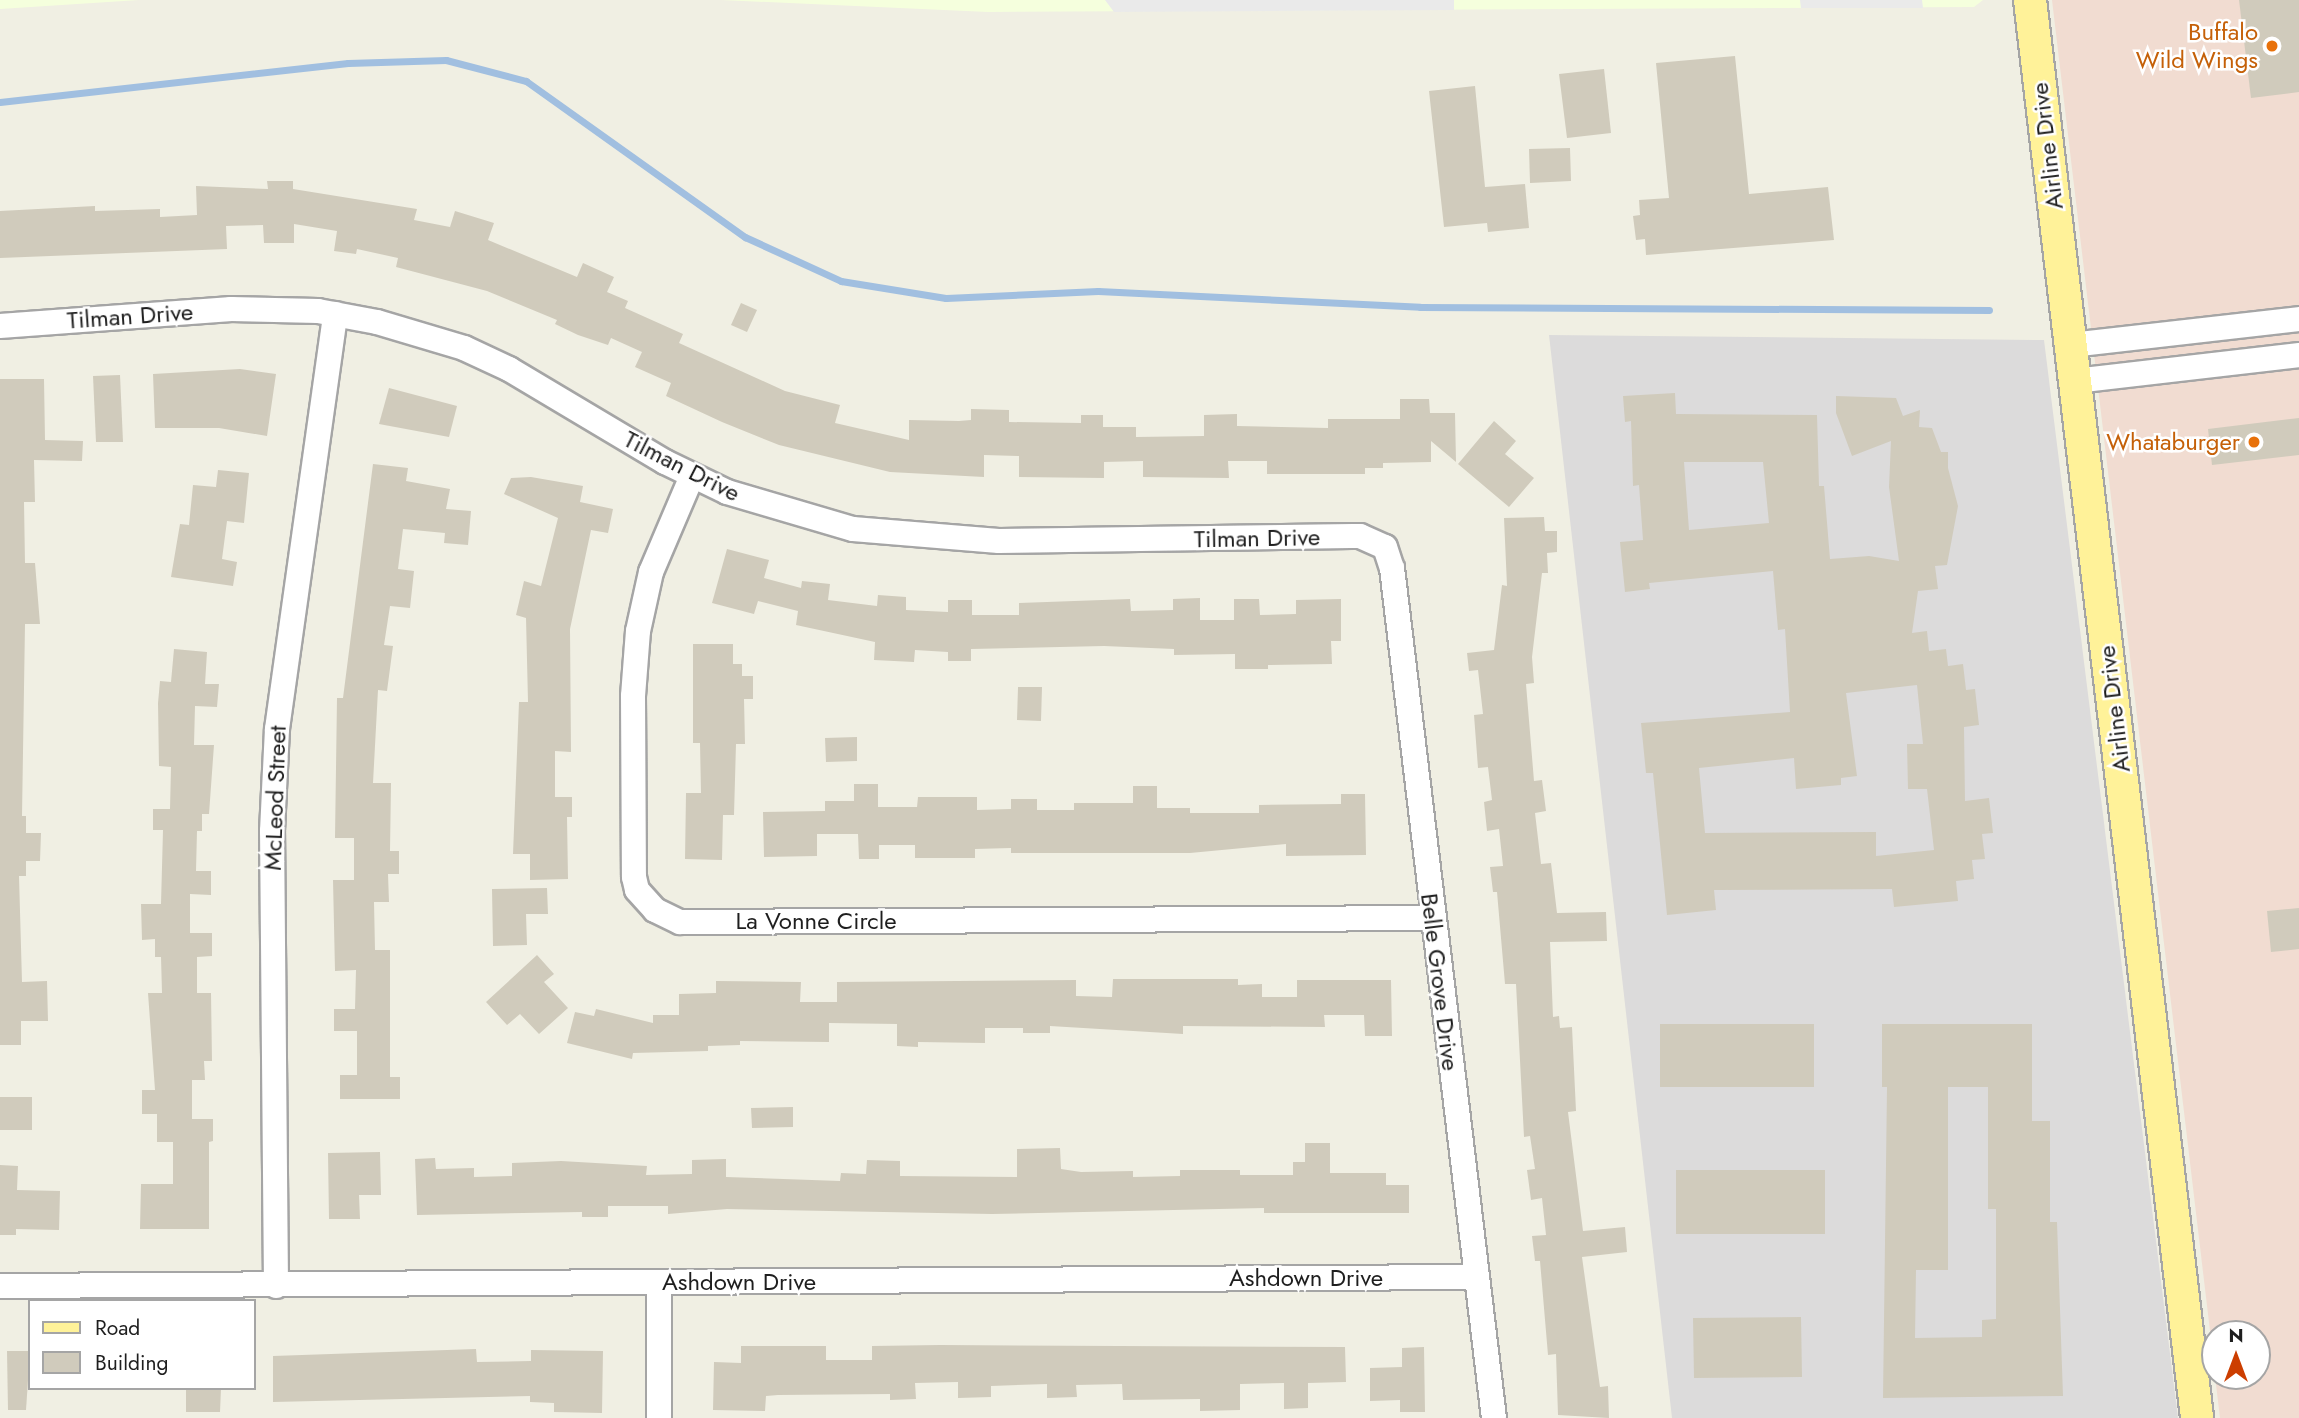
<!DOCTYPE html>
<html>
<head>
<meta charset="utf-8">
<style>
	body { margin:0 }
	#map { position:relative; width:2299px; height:1418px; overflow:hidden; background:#f0efe3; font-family:Jost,sans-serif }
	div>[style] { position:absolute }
	.residential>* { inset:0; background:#dcdbdb }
	.commercial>* { inset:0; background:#f1dcd1 }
	.education>* { inset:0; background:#f5ffdd }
	.parking>* { inset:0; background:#eaeaea }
	.stream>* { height:7px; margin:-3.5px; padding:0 3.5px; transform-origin:3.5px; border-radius:3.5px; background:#a1bfe0 }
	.building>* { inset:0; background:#d0cbbc }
	.roads { filter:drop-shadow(2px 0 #a5a5a5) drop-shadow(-2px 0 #a5a5a5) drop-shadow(0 2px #a5a5a5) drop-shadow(0 -2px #a5a5a5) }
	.minor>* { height:24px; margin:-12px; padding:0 12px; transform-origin:12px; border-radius:12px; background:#fff }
	.major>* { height:32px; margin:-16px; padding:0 16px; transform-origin:16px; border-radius:16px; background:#fff299 }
	.dots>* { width:19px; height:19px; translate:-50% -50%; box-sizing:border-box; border:4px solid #fff; border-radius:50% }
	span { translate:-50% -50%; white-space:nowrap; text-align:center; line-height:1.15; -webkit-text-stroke:5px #fff; paint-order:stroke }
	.food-label { font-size:24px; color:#c56008 }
	.right { translate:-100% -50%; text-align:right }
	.street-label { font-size:24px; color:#1e1e1e }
	.legend { position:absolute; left:28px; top:1299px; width:228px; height:91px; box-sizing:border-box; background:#fff; border:2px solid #a5a5a5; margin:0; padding:9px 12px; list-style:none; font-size:21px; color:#1e1e1e }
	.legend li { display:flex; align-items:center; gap:14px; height:35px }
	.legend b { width:35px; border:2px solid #a5a5a5 }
	.north { position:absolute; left:2201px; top:1320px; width:70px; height:70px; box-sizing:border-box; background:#fff; border:2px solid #a5a5a5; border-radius:50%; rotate:0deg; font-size:19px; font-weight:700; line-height:28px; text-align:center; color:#1e1e1e }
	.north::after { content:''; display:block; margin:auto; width:24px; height:32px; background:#cc3e00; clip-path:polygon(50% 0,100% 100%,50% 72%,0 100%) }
</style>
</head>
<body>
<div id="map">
	<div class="residential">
		<div style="clip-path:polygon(1549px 335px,2044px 340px,2178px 1418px,1672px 1418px)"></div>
	</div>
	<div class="commercial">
		<div style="clip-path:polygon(2052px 0,2299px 0,2299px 1418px,2220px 1418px,2215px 1376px,2257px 1376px,2257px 1334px,2215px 1334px,2215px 1373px)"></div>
	</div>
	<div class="education">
		<div style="clip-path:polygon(0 0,139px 0,0 9px)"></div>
		<div style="clip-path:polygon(721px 0,1983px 0,1974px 7px,988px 12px)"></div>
	</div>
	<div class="parking">
		<div style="clip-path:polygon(1105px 0,1454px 0,1454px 10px,1114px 12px)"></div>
		<div style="clip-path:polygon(1800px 0,1922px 0,1923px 8px,1801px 8px)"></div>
	</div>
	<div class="stream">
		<div style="left:0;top:102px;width:350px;rotate:-6.4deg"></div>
		<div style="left:348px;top:63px;width:98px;rotate:-1.8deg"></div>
		<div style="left:446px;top:60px;width:83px;rotate:14.7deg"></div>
		<div style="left:526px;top:81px;width:269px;rotate:35.5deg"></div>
		<div style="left:745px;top:237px;width:106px;rotate:24.6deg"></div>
		<div style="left:841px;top:281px;width:106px;rotate:9.2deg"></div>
		<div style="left:946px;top:298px;width:152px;rotate:-2.6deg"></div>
		<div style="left:1098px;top:291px;width:322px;rotate:2.8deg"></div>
		<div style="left:1420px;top:307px;width:569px;rotate:0.3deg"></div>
	</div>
	<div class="building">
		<div style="clip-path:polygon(2239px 0,2299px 0,2299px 92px,2251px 98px)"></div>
		<div style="clip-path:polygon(1735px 56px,1749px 194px,1828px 187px,1834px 240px,1646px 255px,1645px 239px,1636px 240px,1633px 216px,1640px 215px,1639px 200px,1669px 198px,1656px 63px)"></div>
		<div style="clip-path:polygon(1604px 69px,1611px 133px,1567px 138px,1559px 74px)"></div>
		<div style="clip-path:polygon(1475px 86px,1485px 187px,1525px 184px,1529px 228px,1488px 232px,1487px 223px,1444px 227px,1429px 91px)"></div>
		<div style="clip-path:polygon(1570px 148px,1571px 181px,1530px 183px,1529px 149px)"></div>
		<div style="clip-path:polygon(267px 181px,293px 181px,293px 189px,417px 209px,414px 220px,450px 227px,455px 211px,494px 223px,488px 240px,577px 277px,583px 263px,614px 277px,607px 292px,628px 301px,625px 308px,683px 334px,679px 343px,785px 391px,840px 405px,835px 423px,909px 440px,909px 420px,959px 421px,971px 420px,971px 409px,1009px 410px,1009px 422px,1081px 423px,1081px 415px,1103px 415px,1103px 427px,1136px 427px,1136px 437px,1204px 436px,1204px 415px,1237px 414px,1237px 426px,1328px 428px,1328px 419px,1400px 419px,1400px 399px,1429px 399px,1430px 413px,1455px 413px,1456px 462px,1431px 441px,1431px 462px,1383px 463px,1383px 468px,1365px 468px,1365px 474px,1267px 474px,1267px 461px,1228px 461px,1229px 478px,1143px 477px,1143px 461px,1104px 462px,1104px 478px,1019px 477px,1019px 456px,984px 455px,984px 477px,890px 472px,779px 445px,722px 422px,666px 396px,671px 383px,635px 367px,642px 352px,611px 338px,608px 345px,578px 335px,555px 324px,557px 320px,487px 291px,396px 267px,398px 258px,357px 249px,356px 254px,334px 251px,337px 231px,294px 224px,294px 243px,264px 243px,263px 225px,226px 226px,227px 249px,0 258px,0 211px,95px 206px,95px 211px,160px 209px,160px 217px,197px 215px,196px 186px,268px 189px)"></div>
		<div style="clip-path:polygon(741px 303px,757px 310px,747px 332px,731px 325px)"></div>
		<div style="clip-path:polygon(240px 369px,276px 374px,267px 436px,219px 428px,155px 428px,153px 374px)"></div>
		<div style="clip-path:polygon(120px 375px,123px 442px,96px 442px,93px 376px)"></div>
		<div style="clip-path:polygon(0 379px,44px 379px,45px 440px,83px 441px,82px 461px,34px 460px,35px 502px,24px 502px,25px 563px,35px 563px,40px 624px,25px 624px,22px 816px,26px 816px,26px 833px,41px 833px,40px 861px,26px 861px,26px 876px,19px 876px,22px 982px,47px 981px,48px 1021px,21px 1021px,21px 1045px,0 1045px)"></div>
		<div style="clip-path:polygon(389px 388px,457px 406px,449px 437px,379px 424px)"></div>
		<div style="clip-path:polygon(evenodd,1675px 393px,1676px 414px,1817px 415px,1819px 486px,1824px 486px,1830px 559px,1869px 556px,1899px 561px,1889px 487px,1891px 441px,1852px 456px,1836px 413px,1836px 396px,1896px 398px,1903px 416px,1920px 410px,1919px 427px,1932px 428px,1941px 452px,1948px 452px,1948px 468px,1958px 506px,1947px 565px,1935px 566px,1938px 589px,1918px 591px,1912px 633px,1927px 631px,1929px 651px,1946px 649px,1948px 666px,1963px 664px,1966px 690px,1975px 689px,1979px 725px,1964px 727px,1965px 801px,1989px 798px,1993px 833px,1982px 834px,1985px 859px,1972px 860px,1974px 879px,1956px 881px,1958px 901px,1894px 907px,1892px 889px,1714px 890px,1716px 910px,1667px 915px,1653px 773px,1646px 773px,1641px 723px,1790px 712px,1785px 629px,1778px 630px,1773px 571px,1649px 583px,1650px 589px,1625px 592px,1620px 542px,1643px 540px,1639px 485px,1633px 486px,1631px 421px,1625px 422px,1623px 396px,1675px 393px,1684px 462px,1763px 462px,1769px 523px,1689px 530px,1684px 462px,1675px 393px,1917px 685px,1923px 744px,1907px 744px,1908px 789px,1927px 789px,1934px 850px,1876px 856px,1876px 832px,1705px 833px,1699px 768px,1794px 758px,1796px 789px,1841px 785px,1841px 778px,1857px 776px,1846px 693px,1917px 685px)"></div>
		<div style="clip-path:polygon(2299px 418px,2299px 455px,2212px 465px,2208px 429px)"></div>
		<div style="clip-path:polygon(1494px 421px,1516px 441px,1505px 454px,1534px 478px,1509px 507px,1458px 464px)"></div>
		<div style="clip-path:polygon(373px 464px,408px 468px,406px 481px,450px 489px,446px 509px,471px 511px,468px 545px,444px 543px,445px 533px,403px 529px,398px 569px,414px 571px,410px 608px,390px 606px,384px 645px,393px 646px,387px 691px,378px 690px,373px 783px,391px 783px,390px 851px,399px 851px,399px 874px,388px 874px,389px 902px,374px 902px,375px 950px,390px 950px,390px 1077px,400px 1077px,400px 1099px,340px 1099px,340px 1075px,357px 1075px,357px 1031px,334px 1031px,334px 1009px,355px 1009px,356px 970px,335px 971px,333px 880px,354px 880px,354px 838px,335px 838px,337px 698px,343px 698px)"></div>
		<div style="clip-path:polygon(218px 470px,249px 473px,244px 523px,227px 521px,222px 559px,237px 562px,233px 586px,171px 577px,180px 524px,189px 525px,193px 485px,216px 487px)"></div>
		<div style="clip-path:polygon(531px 477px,583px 486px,580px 502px,613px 509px,608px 533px,591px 530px,570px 629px,571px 752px,555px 751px,555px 797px,572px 797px,572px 817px,567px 817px,568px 879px,530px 880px,530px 854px,513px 854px,519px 702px,528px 702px,526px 618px,516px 615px,524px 581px,541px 586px,558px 518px,504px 494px,511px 478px)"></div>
		<div style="clip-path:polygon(1544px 517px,1545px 531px,1557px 531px,1557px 552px,1547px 553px,1548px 573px,1542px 573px,1532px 657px,1534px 683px,1526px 684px,1534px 781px,1542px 780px,1546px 811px,1535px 813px,1541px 864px,1551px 863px,1557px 913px,1606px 912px,1607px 941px,1550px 942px,1553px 1017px,1559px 1016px,1560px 1028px,1572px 1027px,1576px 1111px,1568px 1112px,1583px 1231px,1625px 1227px,1627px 1252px,1582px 1257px,1600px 1387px,1608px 1386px,1609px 1418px,1558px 1415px,1556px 1354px,1548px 1355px,1540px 1261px,1535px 1261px,1532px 1236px,1546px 1235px,1542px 1198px,1531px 1200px,1527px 1170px,1535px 1169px,1530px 1136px,1524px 1137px,1516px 984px,1505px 984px,1497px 892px,1493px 892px,1490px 867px,1503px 866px,1499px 829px,1487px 831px,1484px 802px,1492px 800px,1488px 767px,1478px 768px,1474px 715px,1483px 714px,1478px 670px,1469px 671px,1467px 653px,1494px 650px,1502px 585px,1507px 586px,1504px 518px)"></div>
		<div style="clip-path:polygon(727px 549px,769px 560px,764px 578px,801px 588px,802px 581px,830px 584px,828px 600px,877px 606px,878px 595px,906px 597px,906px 610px,948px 612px,948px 600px,972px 600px,972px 615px,1019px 615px,1019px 603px,1130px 599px,1131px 611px,1173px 610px,1173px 599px,1200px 598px,1200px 620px,1234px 620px,1234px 599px,1259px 599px,1260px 615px,1296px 614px,1296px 600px,1341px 599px,1341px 641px,1331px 641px,1332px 664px,1268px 665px,1268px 669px,1235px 669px,1235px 654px,1174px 655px,1174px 649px,1104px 646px,971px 649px,971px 661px,948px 661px,948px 652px,915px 650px,914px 662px,874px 660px,875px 642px,796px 625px,798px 611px,758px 601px,754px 614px,712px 603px)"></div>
		<div style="clip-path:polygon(693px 644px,733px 644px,733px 664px,742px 664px,742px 676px,753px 676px,753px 699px,744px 699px,745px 744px,736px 744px,734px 815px,723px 815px,722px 860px,685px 859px,686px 793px,701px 793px,700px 743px,693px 743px)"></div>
		<div style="clip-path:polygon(174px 649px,207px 652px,205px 684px,219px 684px,217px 707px,195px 706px,194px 745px,214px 745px,209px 814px,202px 814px,202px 831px,197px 831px,196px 871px,211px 871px,211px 895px,190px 894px,190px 933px,212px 933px,212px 956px,197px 957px,197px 993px,211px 993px,212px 1061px,204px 1061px,205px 1080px,192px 1080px,192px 1119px,213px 1119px,213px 1141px,209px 1142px,209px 1229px,140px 1229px,141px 1184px,173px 1184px,173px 1142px,157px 1142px,157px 1114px,142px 1114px,142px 1090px,155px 1090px,148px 993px,162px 993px,161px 957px,155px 957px,155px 939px,142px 940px,141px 904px,161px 904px,163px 830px,153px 830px,153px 809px,170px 809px,171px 767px,159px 766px,158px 703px,160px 681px,171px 682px)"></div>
		<div style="clip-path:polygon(1018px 687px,1042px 687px,1041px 721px,1017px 720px)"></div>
		<div style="clip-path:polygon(857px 737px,857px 761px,826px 762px,825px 738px)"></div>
		<div style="clip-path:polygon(854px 784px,878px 784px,878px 807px,917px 807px,918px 797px,977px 797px,977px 810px,1011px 809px,1011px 799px,1037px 799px,1037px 810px,1074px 810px,1074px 803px,1133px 803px,1133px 786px,1157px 786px,1157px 808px,1190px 808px,1190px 813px,1259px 813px,1259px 805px,1341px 804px,1341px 794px,1365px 794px,1366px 855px,1286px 856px,1286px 844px,1190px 853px,1011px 853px,1011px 848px,975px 849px,975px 858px,915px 858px,915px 845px,879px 845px,879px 859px,859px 859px,858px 834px,817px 834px,817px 856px,764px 857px,763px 812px,825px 811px,825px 801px,854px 801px)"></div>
		<div style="clip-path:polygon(547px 888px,548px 914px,526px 914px,527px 945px,493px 946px,492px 889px)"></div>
		<div style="clip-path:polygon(2299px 908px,2299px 949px,2271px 952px,2267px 911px)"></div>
		<div style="clip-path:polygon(537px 955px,554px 974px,544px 982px,568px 1008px,539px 1034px,520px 1014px,507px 1025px,486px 1002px)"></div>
		<div style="clip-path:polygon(1113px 979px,1238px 979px,1238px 985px,1262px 984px,1262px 997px,1297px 997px,1297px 980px,1391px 980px,1392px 1036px,1365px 1036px,1364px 1015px,1324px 1015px,1325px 1027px,1183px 1026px,1183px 1034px,1050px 1026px,1050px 1033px,1023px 1033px,1023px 1028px,985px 1028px,985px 1043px,918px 1042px,918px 1047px,897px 1046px,897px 1024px,829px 1023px,829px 1042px,740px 1041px,740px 1045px,708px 1046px,708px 1051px,633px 1053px,632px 1059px,567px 1043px,575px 1012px,594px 1016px,596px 1009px,653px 1023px,653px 1015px,679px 1015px,679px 994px,716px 993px,716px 981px,801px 982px,800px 1002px,837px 1002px,837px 982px,1076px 980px,1076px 996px,1112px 997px)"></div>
		<div style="clip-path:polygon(1660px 1024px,1814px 1024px,1814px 1087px,1660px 1087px)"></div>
		<div style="clip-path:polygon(evenodd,1882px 1024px,2032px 1024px,2032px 1121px,2050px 1121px,2050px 1222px,2057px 1222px,2063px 1396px,1883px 1398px,1887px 1087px,1882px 1087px,1882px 1024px,1948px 1087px,1988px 1087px,1988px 1209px,1996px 1209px,1996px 1319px,1982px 1320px,1982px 1337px,1915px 1338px,1916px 1270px,1948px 1270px,1948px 1087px)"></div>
		<div style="clip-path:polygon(0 1097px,32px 1097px,32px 1130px,0 1130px)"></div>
		<div style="clip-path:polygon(793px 1107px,793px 1127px,752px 1128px,751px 1108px)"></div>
		<div style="clip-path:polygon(1305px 1143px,1330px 1143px,1330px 1173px,1386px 1173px,1386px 1185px,1409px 1185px,1409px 1213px,1264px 1213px,1264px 1208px,992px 1214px,727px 1209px,668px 1214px,668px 1206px,608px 1206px,608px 1217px,582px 1217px,582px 1212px,417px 1215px,415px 1159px,435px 1158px,436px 1169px,474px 1168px,474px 1177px,512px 1176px,512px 1163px,561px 1161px,647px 1166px,646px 1175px,692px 1174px,692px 1160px,726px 1159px,726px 1177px,840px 1181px,841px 1173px,866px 1174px,867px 1160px,900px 1161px,900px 1176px,1017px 1177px,1017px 1149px,1060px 1148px,1061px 1169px,1081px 1172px,1133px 1171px,1133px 1177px,1180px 1176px,1180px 1170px,1240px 1170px,1240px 1175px,1293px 1175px,1293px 1162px,1305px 1162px)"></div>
		<div style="clip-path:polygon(380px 1152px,381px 1195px,359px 1195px,360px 1219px,329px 1219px,328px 1153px)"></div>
		<div style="clip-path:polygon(0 1165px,18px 1166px,17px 1190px,60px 1191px,59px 1230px,16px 1229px,16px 1235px,0 1235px)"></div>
		<div style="clip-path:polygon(1676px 1170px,1825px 1170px,1825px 1234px,1676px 1234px)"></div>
		<div style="clip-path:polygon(1801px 1317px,1802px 1377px,1694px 1378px,1693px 1318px)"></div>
		<div style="clip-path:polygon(940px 1345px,1345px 1347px,1346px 1382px,1308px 1383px,1308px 1408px,1284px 1409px,1284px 1383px,1240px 1384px,1240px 1410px,1200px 1411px,1200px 1399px,1123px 1400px,1122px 1384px,1076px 1385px,1077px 1397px,1047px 1398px,1047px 1384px,991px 1386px,991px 1397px,958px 1398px,958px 1382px,915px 1383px,916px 1399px,890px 1400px,890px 1394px,778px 1395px,766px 1396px,765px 1411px,713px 1410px,714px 1362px,741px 1363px,741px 1346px,826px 1346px,826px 1360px,872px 1360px,872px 1346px)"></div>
		<div style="clip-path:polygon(1424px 1347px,1425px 1412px,1400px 1412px,1400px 1400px,1370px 1401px,1370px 1368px,1402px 1367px,1402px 1348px)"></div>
		<div style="clip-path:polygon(476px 1349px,477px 1362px,531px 1361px,531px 1350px,603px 1351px,602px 1413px,554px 1412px,554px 1403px,530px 1402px,530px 1396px,273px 1402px,273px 1356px)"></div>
		<div style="clip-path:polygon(7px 1351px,30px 1351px,26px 1410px,8px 1410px)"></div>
		<div style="clip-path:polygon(186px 1388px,221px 1388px,220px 1412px,186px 1412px)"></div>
	</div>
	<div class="roads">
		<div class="minor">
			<div style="left:0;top:326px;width:232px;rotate:-4.2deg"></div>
			<div style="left:231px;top:309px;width:87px;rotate:1.3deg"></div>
			<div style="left:318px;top:311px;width:60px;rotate:10.6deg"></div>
			<div style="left:377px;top:322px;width:91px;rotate:16.6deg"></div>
			<div style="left:464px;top:348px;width:50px;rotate:25deg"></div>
			<div style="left:509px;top:369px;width:182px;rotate:30.8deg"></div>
			<div style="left:665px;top:462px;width:69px;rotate:25.8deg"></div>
			<div style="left:727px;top:492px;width:131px;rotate:16.4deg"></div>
			<div style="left:853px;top:529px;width:146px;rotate:4.7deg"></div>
			<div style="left:999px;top:541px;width:361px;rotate:-0.8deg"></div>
			<div style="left:1360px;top:536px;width:27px;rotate:24deg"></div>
			<div style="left:1385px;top:547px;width:22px;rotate:72deg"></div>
			<div style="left:1392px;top:568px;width:856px;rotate:83.16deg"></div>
			<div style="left:2071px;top:345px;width:229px;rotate:-6.5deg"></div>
			<div style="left:2075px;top:381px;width:226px;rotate:-6.6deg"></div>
			<div style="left:692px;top:476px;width:104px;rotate:113.1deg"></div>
			<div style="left:651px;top:572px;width:60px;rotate:102.4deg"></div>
			<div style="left:638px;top:631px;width:65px;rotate:94.4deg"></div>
			<div style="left:633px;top:696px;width:181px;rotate:89.7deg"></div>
			<div style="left:634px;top:877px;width:13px;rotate:77deg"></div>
			<div style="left:637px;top:890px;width:27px;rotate:48deg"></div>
			<div style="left:655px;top:910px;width:28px;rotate:26deg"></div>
			<div style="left:680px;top:922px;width:752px;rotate:-0.3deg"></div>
			<div style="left:659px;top:1282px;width:136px;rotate:90deg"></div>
			<div style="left:0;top:1286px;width:1477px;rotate:-0.35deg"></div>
			<div style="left:276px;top:1286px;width:455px;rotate:-90.5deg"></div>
			<div style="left:272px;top:831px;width:102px;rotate:-87.2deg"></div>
			<div style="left:277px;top:729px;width:419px;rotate:-82deg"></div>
		</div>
		<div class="major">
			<div style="left:2030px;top:0;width:1428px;rotate:83.28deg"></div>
		</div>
	</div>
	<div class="dots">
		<div style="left:2272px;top:46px;background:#e8710a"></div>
		<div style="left:2254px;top:442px;background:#e8710a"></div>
	</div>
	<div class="food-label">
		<span class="right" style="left:2258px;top:46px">Buffalo<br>Wild Wings</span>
		<span class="right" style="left:2240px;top:442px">Whataburger</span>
	</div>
	<div class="street-label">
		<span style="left:2047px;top:146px;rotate:-97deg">Airline Drive</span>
		<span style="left:130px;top:316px;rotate:-4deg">Tilman Drive</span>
		<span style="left:682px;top:466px;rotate:27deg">Tilman Drive</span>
		<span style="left:1257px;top:538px;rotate:-1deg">Tilman Drive</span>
		<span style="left:2114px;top:709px;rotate:-97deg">Airline Drive</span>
		<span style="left:275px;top:798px;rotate:-88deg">McLeod Street</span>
		<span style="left:816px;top:921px">La Vonne Circle</span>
		<span style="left:1440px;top:982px;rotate:83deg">Belle Grove Drive</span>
		<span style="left:1306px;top:1278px">Ashdown Drive</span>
		<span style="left:739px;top:1282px">Ashdown Drive</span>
	</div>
	<ul class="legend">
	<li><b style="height:9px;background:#fff299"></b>Road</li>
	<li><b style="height:19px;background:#d0cbbc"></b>Building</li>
	</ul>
	<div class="north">N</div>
</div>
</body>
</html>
